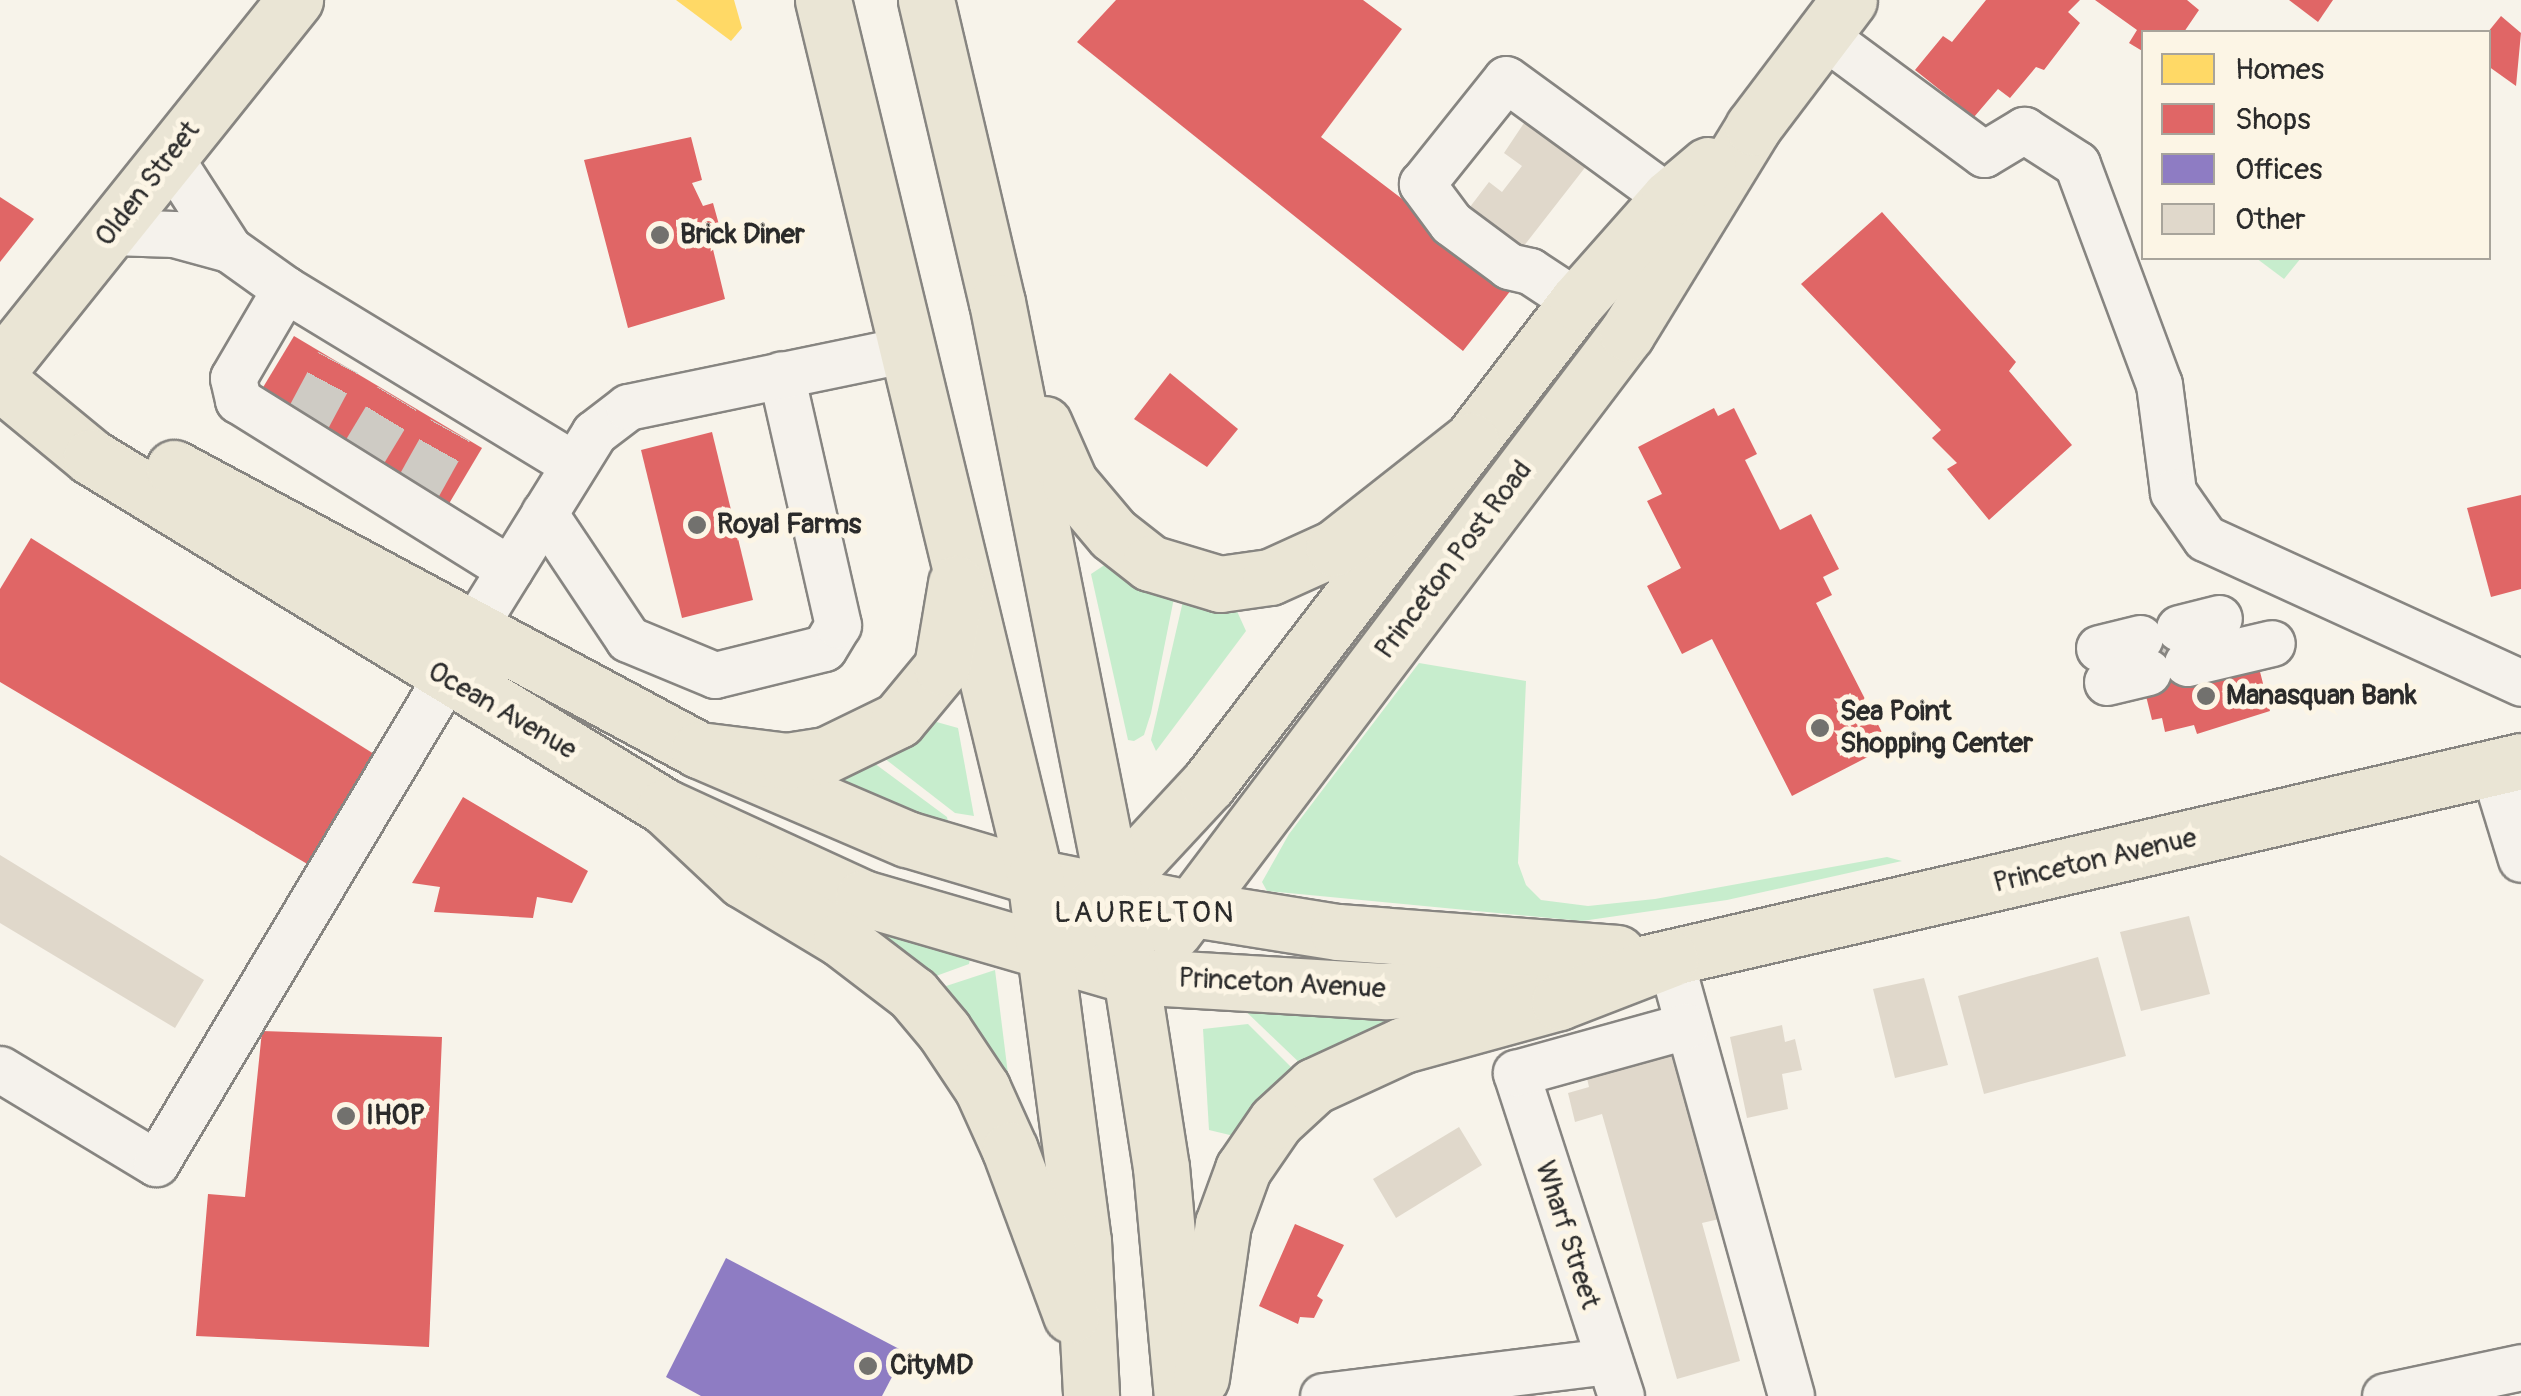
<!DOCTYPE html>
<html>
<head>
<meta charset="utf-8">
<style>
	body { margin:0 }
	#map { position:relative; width:2521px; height:1396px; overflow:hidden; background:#f7f3ea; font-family:Pangolin,sans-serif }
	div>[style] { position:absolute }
	.green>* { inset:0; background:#c7edcd }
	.homes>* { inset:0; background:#ffd966 }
	.shops>* { inset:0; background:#e06666 }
	.offices>* { inset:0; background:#8e7cc3 }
	.building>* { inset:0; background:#e0d8cb }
	.minor-tunnel>* { height:45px; margin-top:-22.5px; transform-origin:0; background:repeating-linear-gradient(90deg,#cecbc4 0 45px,transparent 0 67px) }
	.roads { filter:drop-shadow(2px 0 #878581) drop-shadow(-2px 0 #878581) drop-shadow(0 2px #878581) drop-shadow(0 -2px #878581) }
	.minor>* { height:45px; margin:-22.5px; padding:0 22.5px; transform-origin:22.5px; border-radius:22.5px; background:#f5f2ec }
	.major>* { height:55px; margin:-27.5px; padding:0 27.5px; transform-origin:27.5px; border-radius:27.5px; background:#eae5d5 }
	.highway>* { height:55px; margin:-27.5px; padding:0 27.5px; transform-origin:27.5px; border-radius:27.5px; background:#eae5d5 }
	.dots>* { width:28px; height:28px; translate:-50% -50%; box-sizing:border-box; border:5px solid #fcf5e5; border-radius:50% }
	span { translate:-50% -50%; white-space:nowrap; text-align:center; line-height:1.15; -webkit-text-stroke:10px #fcf5e5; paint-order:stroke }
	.street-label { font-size:28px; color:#2b2b2b }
	.poi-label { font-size:28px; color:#2b2b2b; font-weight:700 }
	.left { translate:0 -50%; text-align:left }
	.neighbourhood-label { font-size:30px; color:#2b2b2b; letter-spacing:2.5px }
	.legend { position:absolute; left:2141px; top:30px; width:350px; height:230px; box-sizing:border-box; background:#fcf5e5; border:2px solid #a8a49b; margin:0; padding:12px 18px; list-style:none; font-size:30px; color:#2b2b2b }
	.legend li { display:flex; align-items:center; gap:20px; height:50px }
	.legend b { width:50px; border:2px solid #a8a49b }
</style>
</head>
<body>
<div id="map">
	<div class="green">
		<div style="clip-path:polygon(2256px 258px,2301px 258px,2284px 279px)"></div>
		<div style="clip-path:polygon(1109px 562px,1174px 598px,1151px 713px,1144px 735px,1134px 741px,1128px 740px,1091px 574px)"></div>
		<div style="clip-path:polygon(1183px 601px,1236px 609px,1246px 631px,1156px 751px,1151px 740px)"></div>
		<div style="clip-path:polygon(1419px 663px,1526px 681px,1518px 863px,1526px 885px,1541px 900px,1588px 906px,1655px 899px,1887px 857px,1902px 861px,1727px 900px,1582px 921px,1267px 891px,1262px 882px,1289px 834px)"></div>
		<div style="clip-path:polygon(933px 721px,958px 728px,974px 816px,955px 813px,884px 758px)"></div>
		<div style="clip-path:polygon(874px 763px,947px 817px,951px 837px,830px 776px)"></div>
		<div style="clip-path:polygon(875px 921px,972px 948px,969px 964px,925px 980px,869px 932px)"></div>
		<div style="clip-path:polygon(995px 970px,1009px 1082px,934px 990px)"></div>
		<div style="clip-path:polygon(1236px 1002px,1413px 1010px,1305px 1068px)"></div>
		<div style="clip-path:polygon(1248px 1024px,1297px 1073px,1234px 1136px,1209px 1130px,1203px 1029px)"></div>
	</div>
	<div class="homes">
		<div style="clip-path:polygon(676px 0,734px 0,742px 28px,731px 41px)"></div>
	</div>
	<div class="shops">
		<div style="clip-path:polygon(1116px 0,1363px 0,1402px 29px,1321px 137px,1515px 285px,1463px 351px,1077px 42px)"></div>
		<div style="clip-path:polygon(1986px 0,2080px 0,2068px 12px,2080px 23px,2044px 70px,2036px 67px,2010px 98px,1998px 89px,1974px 117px,1915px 70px,1943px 36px,1952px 42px)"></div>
		<div style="clip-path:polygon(2095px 0,2187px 0,2199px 10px,2184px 32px,2144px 32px,2144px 52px,2129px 43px,2137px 30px)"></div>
		<div style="clip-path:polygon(2289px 0,2333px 0,2318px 22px)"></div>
		<div style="clip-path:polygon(2501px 16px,2521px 33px,2516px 86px,2488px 66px,2488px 32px)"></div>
		<div style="clip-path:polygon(691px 137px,702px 180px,692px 183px,703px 206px,713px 203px,721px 232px,710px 237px,725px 299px,628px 328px,584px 160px)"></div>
		<div style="clip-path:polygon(0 197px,34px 219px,0 262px)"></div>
		<div style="clip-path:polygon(1882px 212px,2016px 362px,2009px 371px,2072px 445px,1989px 520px,1947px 469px,1957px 463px,1932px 438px,1941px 430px,1801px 284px)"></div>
		<div style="clip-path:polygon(294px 336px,482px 448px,447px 507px,259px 394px)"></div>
		<div style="clip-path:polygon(1170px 373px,1238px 429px,1207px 467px,1134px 419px)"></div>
		<div style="clip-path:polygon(1714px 408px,1718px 416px,1734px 408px,1757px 454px,1745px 460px,1780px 530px,1811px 514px,1839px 569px,1823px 577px,1832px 595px,1816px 603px,1889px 746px,1792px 796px,1712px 639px,1682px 654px,1647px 586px,1681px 568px,1647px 501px,1662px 494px,1638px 447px)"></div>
		<div style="clip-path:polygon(712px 432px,753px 600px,682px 618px,641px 450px)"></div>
		<div style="clip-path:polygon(2521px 495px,2521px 589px,2491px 597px,2467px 508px)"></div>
		<div style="clip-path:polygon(31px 538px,374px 754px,309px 865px,0 682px,0 589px)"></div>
		<div style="clip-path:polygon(2255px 652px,2270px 711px,2197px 734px,2194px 725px,2165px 732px,2162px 718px,2152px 720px,2142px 680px)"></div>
		<div style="clip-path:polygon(463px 797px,588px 871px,572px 903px,537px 897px,533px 918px,434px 912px,440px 887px,412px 883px)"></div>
		<div style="clip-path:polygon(262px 1031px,442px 1037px,429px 1347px,196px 1336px,208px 1194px,245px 1197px)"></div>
		<div style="clip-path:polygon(1295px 1224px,1344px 1245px,1317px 1296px,1323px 1300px,1314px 1318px,1300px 1317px,1298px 1324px,1259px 1306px)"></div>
	</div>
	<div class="offices">
		<div style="clip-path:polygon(726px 1258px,905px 1352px,882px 1396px,701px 1396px,666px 1377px)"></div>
	</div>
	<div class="building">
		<div style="clip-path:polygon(1534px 108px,1594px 156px,1512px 261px,1460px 220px,1489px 182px,1502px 192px,1522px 166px,1504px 153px)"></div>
		<div style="clip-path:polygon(0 855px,204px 980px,175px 1028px,0 923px)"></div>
		<div style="clip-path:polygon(2189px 916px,2210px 994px,2141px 1011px,2120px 932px)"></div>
		<div style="clip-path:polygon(2098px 957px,2126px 1056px,1984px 1094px,1958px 996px)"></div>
		<div style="clip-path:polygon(1924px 978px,1948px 1065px,1895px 1078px,1873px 989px)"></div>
		<div style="clip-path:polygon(1782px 1025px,1785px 1042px,1795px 1039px,1802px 1070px,1782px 1074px,1788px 1109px,1747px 1118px,1730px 1037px)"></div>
		<div style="clip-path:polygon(1678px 1038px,1728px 1217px,1702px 1223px,1740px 1361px,1677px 1379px,1602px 1114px,1575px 1122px,1568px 1093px,1589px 1087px,1586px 1074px)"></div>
		<div style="clip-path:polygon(1459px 1127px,1482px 1165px,1396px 1218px,1373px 1179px)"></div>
	</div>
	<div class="minor-tunnel">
		<div style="left:306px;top:422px;width:68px;rotate:-61.9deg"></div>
		<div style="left:362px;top:456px;width:68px;rotate:-58.9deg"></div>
		<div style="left:417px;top:489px;width:68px;rotate:-60.8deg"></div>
		<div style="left:2144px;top:655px;width:40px;rotate:-13deg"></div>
	</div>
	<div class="roads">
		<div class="minor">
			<div style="left:1823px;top:35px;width:200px;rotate:36.5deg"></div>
			<div style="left:1984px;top:154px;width:47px;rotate:-31deg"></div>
			<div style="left:2024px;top:130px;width:63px;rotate:32.7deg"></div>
			<div style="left:2077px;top:164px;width:235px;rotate:69.6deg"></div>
			<div style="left:2159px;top:384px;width:109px;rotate:82.6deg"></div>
			<div style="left:2173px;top:492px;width:56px;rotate:55.2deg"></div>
			<div style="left:2205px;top:538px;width:348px;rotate:24.6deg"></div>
			<div style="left:169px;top:156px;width:111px;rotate:57.2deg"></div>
			<div style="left:112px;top:232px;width:62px;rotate:1.8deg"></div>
			<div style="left:174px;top:234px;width:57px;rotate:15.3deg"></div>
			<div style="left:229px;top:249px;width:69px;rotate:35.5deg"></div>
			<div style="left:285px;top:289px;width:103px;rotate:120.3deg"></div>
			<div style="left:233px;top:378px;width:23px;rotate:77deg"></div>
			<div style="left:238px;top:400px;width:320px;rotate:31.9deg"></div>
			<div style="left:285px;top:289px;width:338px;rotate:31.3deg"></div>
			<div style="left:1577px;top:302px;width:56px;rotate:-146.6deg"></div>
			<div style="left:1530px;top:271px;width:22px;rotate:-167deg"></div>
			<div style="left:1509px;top:266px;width:72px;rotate:-143.4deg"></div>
			<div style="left:1451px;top:223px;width:49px;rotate:-126.6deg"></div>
			<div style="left:1422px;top:184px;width:134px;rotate:-51.3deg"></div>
			<div style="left:1506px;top:79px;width:202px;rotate:36.1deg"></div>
			<div style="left:544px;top:513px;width:151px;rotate:56.3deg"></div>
			<div style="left:628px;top:639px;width:94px;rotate:22.5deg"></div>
			<div style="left:715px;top:675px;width:112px;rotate:-13.9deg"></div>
			<div style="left:824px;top:648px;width:27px;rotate:-59deg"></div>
			<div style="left:838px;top:625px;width:257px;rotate:-102.8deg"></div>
			<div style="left:2179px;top:628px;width:41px;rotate:-14deg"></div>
			<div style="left:472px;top:630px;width:232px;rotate:-58.2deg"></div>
			<div style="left:594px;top:433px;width:43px;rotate:-37.4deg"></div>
			<div style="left:628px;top:407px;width:287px;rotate:-11.7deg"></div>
			<div style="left:2099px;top:648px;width:42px;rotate:-13.7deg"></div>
			<div style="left:2187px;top:663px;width:87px;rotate:-13.2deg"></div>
			<div style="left:2107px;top:682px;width:42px;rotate:-13.7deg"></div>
			<div style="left:2493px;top:768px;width:95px;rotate:72.9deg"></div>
			<div style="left:1670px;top:959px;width:453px;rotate:74.5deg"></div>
			<div style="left:0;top:1069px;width:182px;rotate:31.1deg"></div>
			<div style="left:156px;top:1163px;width:564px;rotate:-59.16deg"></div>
			<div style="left:1323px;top:1396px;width:288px;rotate:-7deg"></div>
			<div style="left:1621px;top:1396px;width:340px;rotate:-108deg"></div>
			<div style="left:1516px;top:1073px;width:176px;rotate:-15.5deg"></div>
			<div style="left:2385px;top:1396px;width:139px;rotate:-12deg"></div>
		</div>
		<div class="major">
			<div style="left:0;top:368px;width:472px;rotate:-51.3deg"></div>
			<div style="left:0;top:382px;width:118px;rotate:39.5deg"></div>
			<div style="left:91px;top:457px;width:672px;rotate:31.37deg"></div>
			<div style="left:665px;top:807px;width:218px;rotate:24.7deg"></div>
			<div style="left:863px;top:898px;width:279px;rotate:16.2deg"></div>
			<div style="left:1131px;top:976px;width:256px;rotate:3.4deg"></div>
			<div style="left:1387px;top:991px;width:177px;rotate:-2.9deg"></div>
			<div style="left:1564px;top:982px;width:982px;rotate:-13deg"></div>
			<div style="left:174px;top:468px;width:596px;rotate:28.24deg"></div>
			<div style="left:699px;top:750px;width:226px;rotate:23.2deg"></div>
			<div style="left:907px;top:839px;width:134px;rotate:16.5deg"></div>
			<div style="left:1035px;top:877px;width:162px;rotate:11.4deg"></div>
			<div style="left:1194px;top:909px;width:146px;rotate:9.1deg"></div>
			<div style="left:1338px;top:932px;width:280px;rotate:4.3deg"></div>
			<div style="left:1174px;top:931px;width:750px;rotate:-52.86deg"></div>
			<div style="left:1627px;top:333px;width:241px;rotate:-58.5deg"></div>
			<div style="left:1753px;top:127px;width:159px;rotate:-52.9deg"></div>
			<div style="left:1048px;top:956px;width:235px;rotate:-47.1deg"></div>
			<div style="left:1208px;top:784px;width:607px;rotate:-52.56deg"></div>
			<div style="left:1577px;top:302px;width:139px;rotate:-48.5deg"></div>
			<div style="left:1669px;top:198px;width:51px;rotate:-40.2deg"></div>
		</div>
		<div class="highway">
			<div style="left:823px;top:0;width:902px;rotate:76.41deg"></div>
			<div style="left:1035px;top:877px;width:367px;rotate:82.5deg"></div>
			<div style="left:1083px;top:1241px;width:155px;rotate:87deg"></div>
			<div style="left:926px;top:0;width:310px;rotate:76.8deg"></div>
			<div style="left:997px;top:302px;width:687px;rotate:78.76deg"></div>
			<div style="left:1131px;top:976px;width:193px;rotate:81.1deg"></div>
			<div style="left:1161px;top:1167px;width:230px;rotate:84.8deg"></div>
			<div style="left:1044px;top:424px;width:64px;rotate:66.2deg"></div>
			<div style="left:1070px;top:483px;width:67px;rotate:49.9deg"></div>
			<div style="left:1113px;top:534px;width:47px;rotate:38.1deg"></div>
			<div style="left:1150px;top:563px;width:73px;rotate:16.7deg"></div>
			<div style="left:1220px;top:584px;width:50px;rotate:-8deg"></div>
			<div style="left:1270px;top:577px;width:70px;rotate:-24.4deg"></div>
			<div style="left:1334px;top:548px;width:174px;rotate:-38.2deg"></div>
			<div style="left:699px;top:750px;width:89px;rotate:7.1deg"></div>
			<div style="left:787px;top:761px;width:39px;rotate:-9deg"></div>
			<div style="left:826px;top:755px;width:80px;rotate:-25.9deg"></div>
			<div style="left:898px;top:720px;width:69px;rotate:-50.3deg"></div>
			<div style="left:942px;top:667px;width:85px;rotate:-80.5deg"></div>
			<div style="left:665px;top:807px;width:107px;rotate:43.1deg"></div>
			<div style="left:743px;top:880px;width:114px;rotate:31deg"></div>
			<div style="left:841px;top:939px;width:91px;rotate:37.4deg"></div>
			<div style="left:913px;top:994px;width:48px;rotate:50deg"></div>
			<div style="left:944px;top:1031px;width:69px;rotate:56.3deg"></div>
			<div style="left:982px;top:1088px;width:68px;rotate:65.7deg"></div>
			<div style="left:1010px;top:1150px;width:176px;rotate:69.7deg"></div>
			<div style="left:1201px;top:1378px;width:156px;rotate:-81.9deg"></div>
			<div style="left:1223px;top:1224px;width:59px;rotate:-70deg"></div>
			<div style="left:1243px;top:1169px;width:58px;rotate:-55.5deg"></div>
			<div style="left:1276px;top:1121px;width:52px;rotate:-42.6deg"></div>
			<div style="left:1314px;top:1086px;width:98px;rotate:-24.7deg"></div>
			<div style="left:1403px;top:1045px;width:162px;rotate:-15.4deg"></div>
			<div style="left:1559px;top:1002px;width:119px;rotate:-21.2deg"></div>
		</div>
	</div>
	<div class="dots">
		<div style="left:660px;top:235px;background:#72716e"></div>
		<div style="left:697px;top:525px;background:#72716e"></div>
		<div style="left:2206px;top:696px;background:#72716e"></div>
		<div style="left:1820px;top:728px;background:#72716e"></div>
		<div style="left:346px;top:1116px;background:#72716e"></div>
		<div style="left:868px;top:1366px;background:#72716e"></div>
	</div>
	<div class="street-label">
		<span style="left:148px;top:184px;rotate:-52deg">Olden Street</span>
		<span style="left:1454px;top:560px;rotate:-53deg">Princeton Post Road</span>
		<span style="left:502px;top:711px;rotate:30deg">Ocean Avenue</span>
		<span style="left:2095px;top:861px;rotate:-13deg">Princeton Avenue</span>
		<span style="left:1282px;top:984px;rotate:3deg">Princeton Avenue</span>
		<span style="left:1567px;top:1235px;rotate:72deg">Wharf Street</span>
	</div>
	<div class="poi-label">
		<span class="left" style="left:680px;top:235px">Brick Diner</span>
		<span class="left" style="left:717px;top:525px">Royal Farms</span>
		<span class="left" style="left:2226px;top:696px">Manasquan Bank</span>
		<span class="left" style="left:1840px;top:728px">Sea Point<br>Shopping Center</span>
		<span class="left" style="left:366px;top:1116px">IHOP</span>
		<span class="left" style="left:890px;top:1366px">CityMD</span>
	</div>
	<div class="neighbourhood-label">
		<span style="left:1145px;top:913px">LAURELTON</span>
	</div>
	<ul class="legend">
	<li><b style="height:28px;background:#ffd966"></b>Homes</li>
	<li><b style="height:28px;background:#e06666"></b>Shops</li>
	<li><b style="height:28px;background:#8e7cc3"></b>Offices</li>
	<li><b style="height:28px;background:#e0d8cb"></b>Other</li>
	</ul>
</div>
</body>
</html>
